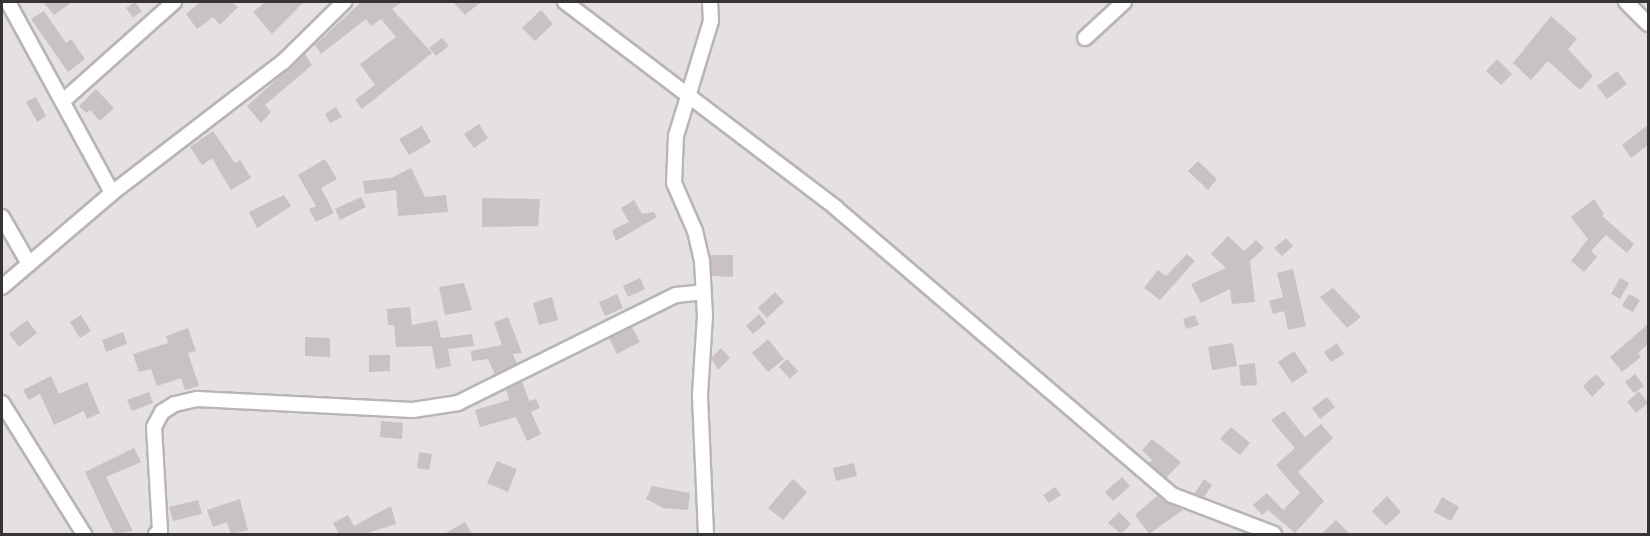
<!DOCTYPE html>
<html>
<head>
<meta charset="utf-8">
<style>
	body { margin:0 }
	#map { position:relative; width:1650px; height:536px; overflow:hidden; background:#e5e0e1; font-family:"Open Sans",sans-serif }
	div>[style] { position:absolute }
	.building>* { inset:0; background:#c8c3c2 }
	.roads { filter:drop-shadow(2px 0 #b9b5b6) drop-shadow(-2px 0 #b9b5b6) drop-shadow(0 2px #b9b5b6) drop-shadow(0 -2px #b9b5b6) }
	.minor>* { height:14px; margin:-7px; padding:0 7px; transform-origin:7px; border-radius:7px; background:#fff }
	span { translate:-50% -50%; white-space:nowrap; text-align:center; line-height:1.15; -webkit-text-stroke:6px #fff; paint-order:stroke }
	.frame { position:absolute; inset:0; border:3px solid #363434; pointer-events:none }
</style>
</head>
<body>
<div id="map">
	<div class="building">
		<div style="clip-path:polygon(43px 2px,72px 2px,54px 15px)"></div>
		<div style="clip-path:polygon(135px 2px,142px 11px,133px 18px,126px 8px)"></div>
		<div style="clip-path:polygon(200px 2px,232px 2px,238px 7px,220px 25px,213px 17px,197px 29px,186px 14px)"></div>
		<div style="clip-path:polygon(265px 2px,304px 2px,272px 34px,253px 12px)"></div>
		<div style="clip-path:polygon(361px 2px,402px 2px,392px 9px,432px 53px,362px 109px,355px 100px,375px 85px,360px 64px,396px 37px,381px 19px,371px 26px,366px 19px,321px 54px,315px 45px)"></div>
		<div style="clip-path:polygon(453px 2px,481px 2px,465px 15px)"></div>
		<div style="clip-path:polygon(541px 10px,553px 24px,535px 41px,522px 28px)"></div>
		<div style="clip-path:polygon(44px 11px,66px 43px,71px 39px,85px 59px,68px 72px,31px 19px)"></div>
		<div style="clip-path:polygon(1551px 16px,1577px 39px,1568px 49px,1593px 76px,1580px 90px,1548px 61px,1531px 80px,1513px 63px)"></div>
		<div style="clip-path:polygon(442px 38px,449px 46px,436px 56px,429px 48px)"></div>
		<div style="clip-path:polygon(305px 54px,312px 65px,265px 105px,271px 112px,261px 123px,247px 106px)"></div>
		<div style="clip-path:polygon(1497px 59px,1512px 74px,1501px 85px,1486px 71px)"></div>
		<div style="clip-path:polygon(1617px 71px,1627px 84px,1607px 99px,1597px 86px)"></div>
		<div style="clip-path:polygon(96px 89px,114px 108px,100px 121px,90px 110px,86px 113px,79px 106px)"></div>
		<div style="clip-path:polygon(36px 97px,46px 116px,37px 122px,26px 102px)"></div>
		<div style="clip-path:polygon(336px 107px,342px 117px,330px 123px,325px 114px)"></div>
		<div style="clip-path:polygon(479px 124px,488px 138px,474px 148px,464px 134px)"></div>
		<div style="clip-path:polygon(1648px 125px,1648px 145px,1631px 158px,1622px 145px)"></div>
		<div style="clip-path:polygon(422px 126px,431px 142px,409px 155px,399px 139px)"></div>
		<div style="clip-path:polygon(213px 131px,235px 163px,240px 160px,251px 178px,231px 190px,212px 158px,202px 165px,190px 147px)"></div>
		<div style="clip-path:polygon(325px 159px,337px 179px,321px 188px,334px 213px,316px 222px,309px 209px,316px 206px,298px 175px)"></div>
		<div style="clip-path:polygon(1198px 161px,1217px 179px,1208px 190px,1188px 171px)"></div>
		<div style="clip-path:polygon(411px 168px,425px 197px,446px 195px,448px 212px,398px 216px,396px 190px,365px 194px,363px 181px,391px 178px)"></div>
		<div style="clip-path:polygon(284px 195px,291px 206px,257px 228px,249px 212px)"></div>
		<div style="clip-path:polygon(361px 197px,366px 207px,340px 220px,335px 209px)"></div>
		<div style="clip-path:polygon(482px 198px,540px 199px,538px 226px,482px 227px)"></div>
		<div style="clip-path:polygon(1594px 199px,1604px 214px,1602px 216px,1634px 244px,1627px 253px,1606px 235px,1591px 251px,1597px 257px,1584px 272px,1571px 261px,1588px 239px,1571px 217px)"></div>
		<div style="clip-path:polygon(634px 200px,642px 214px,654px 212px,657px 217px,616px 241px,612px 230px,629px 222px,621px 208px)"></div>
		<div style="clip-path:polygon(1228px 236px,1244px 251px,1256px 240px,1264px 248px,1250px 261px,1255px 302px,1232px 304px,1230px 289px,1201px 303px,1191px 284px,1226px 268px,1211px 254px)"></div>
		<div style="clip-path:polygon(1286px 238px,1293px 246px,1282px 256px,1274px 248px)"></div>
		<div style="clip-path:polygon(1187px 254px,1195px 261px,1160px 300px,1144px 288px,1158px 270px,1166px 276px)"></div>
		<div style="clip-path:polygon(710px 255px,733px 255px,733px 277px,712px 276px)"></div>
		<div style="clip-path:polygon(1293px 269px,1306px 326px,1288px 330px,1284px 311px,1273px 314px,1269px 301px,1283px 297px,1277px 273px)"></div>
		<div style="clip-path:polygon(640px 278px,645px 289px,628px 297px,623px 286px)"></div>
		<div style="clip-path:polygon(1620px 278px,1629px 283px,1620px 299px,1611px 294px)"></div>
		<div style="clip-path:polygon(464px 283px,472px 310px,445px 315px,439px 287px)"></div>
		<div style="clip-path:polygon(1333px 288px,1361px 317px,1347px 328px,1320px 297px)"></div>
		<div style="clip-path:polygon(775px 292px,784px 302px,767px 318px,758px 308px)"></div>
		<div style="clip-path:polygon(617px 294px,623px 308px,605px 316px,599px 302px)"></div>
		<div style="clip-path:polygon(1629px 294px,1640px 300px,1633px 312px,1622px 306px)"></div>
		<div style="clip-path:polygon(552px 297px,558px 320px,539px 325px,533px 303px)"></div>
		<div style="clip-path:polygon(410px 307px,412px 325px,437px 320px,441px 338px,472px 334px,474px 346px,448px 349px,451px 366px,436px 369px,432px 346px,396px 347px,394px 325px,388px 325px,387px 309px)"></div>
		<div style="clip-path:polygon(759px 314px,766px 323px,753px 334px,746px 326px)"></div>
		<div style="clip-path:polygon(81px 315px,91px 331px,80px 338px,70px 322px)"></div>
		<div style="clip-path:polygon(1195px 315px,1199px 325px,1186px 329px,1183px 319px)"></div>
		<div style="clip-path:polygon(508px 317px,522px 353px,513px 354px,517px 364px,495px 375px,488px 359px,472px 361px,471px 351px,502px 345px,494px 322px)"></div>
		<div style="clip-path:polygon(27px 320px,37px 333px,19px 347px,9px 334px)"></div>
		<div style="clip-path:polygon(1648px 324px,1648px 344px,1638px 353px,1641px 357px,1622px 372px,1610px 357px)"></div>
		<div style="clip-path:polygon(632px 327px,640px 342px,617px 354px,609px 338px)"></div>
		<div style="clip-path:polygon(188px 328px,196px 351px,188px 353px,199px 386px,185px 390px,181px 378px,157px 386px,151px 369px,139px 372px,133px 354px,168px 343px,166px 336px)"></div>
		<div style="clip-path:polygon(123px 332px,127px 344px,106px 352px,102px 340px)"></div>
		<div style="clip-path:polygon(305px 337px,330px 338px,330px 357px,305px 356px)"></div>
		<div style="clip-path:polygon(768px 339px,784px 359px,768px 372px,752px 353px)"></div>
		<div style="clip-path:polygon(1233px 343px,1237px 366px,1212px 370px,1208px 347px)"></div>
		<div style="clip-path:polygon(1337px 343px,1344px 354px,1331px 362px,1324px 352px)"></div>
		<div style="clip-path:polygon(721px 348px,730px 358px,718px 370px,711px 358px)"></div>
		<div style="clip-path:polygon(1294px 351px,1308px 372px,1292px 383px,1278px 362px)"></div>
		<div style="clip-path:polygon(369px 355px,390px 355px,390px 371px,369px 372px)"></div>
		<div style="clip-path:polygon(787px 359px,798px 371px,790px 379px,779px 367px)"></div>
		<div style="clip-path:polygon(1255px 363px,1257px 385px,1241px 386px,1239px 365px)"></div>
		<div style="clip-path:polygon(1596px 374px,1605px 384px,1592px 397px,1583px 386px)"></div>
		<div style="clip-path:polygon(1635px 374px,1644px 386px,1634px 393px,1625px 382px)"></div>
		<div style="clip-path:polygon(51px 376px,59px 394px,87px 382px,100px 413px,87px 419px,84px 411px,54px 425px,40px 394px,29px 400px,23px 390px)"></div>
		<div style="clip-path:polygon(522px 381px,529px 401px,536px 399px,540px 408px,531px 412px,541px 434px,527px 441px,516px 417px,480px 427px,475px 410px,509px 400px,506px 389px)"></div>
		<div style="clip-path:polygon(1639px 391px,1648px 403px,1636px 413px,1627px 402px)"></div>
		<div style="clip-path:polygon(149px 392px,153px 403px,132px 411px,127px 400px)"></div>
		<div style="clip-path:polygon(1327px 397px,1335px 407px,1320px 419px,1312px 408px)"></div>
		<div style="clip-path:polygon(1284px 411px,1305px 437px,1321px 424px,1333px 438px,1298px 472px,1324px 501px,1295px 533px,1268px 510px,1262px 515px,1253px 505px,1267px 493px,1283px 510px,1300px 493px,1276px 465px,1295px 448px,1271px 420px)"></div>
		<div style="clip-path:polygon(381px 421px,403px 423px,402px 439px,380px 437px)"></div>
		<div style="clip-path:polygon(1231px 427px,1250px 443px,1240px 455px,1220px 439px)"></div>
		<div style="clip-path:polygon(1152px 439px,1181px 462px,1166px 478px,1149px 463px,1152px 460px,1142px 450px)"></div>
		<div style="clip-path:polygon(134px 448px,141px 462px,106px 477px,133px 531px,114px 534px,85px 472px)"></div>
		<div style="clip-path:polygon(419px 452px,432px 454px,429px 470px,417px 468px)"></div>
		<div style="clip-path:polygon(497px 461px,517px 469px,508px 492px,487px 483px)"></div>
		<div style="clip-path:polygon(854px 463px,857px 476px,836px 481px,833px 468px)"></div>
		<div style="clip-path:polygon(1122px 477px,1130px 486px,1113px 501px,1105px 492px)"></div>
		<div style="clip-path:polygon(793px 479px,807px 492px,783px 520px,768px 508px)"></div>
		<div style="clip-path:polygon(1204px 479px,1212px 485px,1204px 497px,1194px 494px)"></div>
		<div style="clip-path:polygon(652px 486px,690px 493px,688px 510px,663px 508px,646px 499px)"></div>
		<div style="clip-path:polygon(1055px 487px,1061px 495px,1049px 503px,1043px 495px)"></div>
		<div style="clip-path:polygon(1158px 495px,1183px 510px,1149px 534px,1135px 515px)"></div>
		<div style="clip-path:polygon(1387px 496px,1401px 512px,1386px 526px,1372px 511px)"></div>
		<div style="clip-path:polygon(1442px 497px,1459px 507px,1451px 521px,1434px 512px)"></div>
		<div style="clip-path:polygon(240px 499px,248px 530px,231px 534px,227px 522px,213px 527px,207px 510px)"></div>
		<div style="clip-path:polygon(198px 500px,202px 514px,173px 521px,169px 507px)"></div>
		<div style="clip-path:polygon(391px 506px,396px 524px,364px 534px,339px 534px,333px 523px,348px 515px,354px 526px)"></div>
		<div style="clip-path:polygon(1119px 512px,1131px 524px,1121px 534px,1108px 523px)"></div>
		<div style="clip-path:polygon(1336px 520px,1350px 534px,1321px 534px)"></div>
		<div style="clip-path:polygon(465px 522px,472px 534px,444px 534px)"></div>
	</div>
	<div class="roads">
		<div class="minor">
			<div style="left:8px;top:2px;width:217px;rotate:61.4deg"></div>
			<div style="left:565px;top:2px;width:340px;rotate:37.2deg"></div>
			<div style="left:836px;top:208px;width:442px;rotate:40.5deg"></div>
			<div style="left:1172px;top:495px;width:109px;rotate:20.9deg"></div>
			<div style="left:1626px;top:2px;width:31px;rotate:45deg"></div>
			<div style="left:1085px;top:38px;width:53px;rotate:-42.7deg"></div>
			<div style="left:63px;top:101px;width:149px;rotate:-41.7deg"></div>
			<div style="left:2px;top:217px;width:54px;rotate:60.1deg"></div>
			<div style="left:2px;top:287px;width:145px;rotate:-40.5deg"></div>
			<div style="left:112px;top:193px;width:215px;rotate:-37.5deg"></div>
			<div style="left:283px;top:62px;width:86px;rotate:-44.5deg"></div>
			<div style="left:2px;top:403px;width:155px;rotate:58deg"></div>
			<div style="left:156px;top:534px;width:5px;rotate:-37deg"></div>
			<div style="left:160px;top:531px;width:104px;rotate:-93.3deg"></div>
			<div style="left:154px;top:427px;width:17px;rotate:-62deg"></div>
			<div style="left:162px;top:412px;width:15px;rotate:-32deg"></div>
			<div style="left:175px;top:404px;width:23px;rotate:-13deg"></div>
			<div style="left:197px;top:399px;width:216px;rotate:2.9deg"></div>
			<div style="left:413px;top:410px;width:46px;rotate:-8.8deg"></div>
			<div style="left:458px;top:403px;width:243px;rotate:-26.4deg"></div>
			<div style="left:676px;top:295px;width:27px;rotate:-6deg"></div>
			<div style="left:706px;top:534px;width:139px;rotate:-92.5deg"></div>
			<div style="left:700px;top:395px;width:79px;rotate:-86.4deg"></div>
			<div style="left:705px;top:316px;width:55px;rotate:-93.1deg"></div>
			<div style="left:702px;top:261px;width:31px;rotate:-103deg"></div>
			<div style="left:695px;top:231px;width:52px;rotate:-113.6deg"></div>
			<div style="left:674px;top:183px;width:47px;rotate:-87.6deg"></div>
			<div style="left:676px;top:136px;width:120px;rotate:-73.1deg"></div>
			<div style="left:711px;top:21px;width:19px;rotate:-93deg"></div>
		</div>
	</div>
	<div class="frame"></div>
</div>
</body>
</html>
